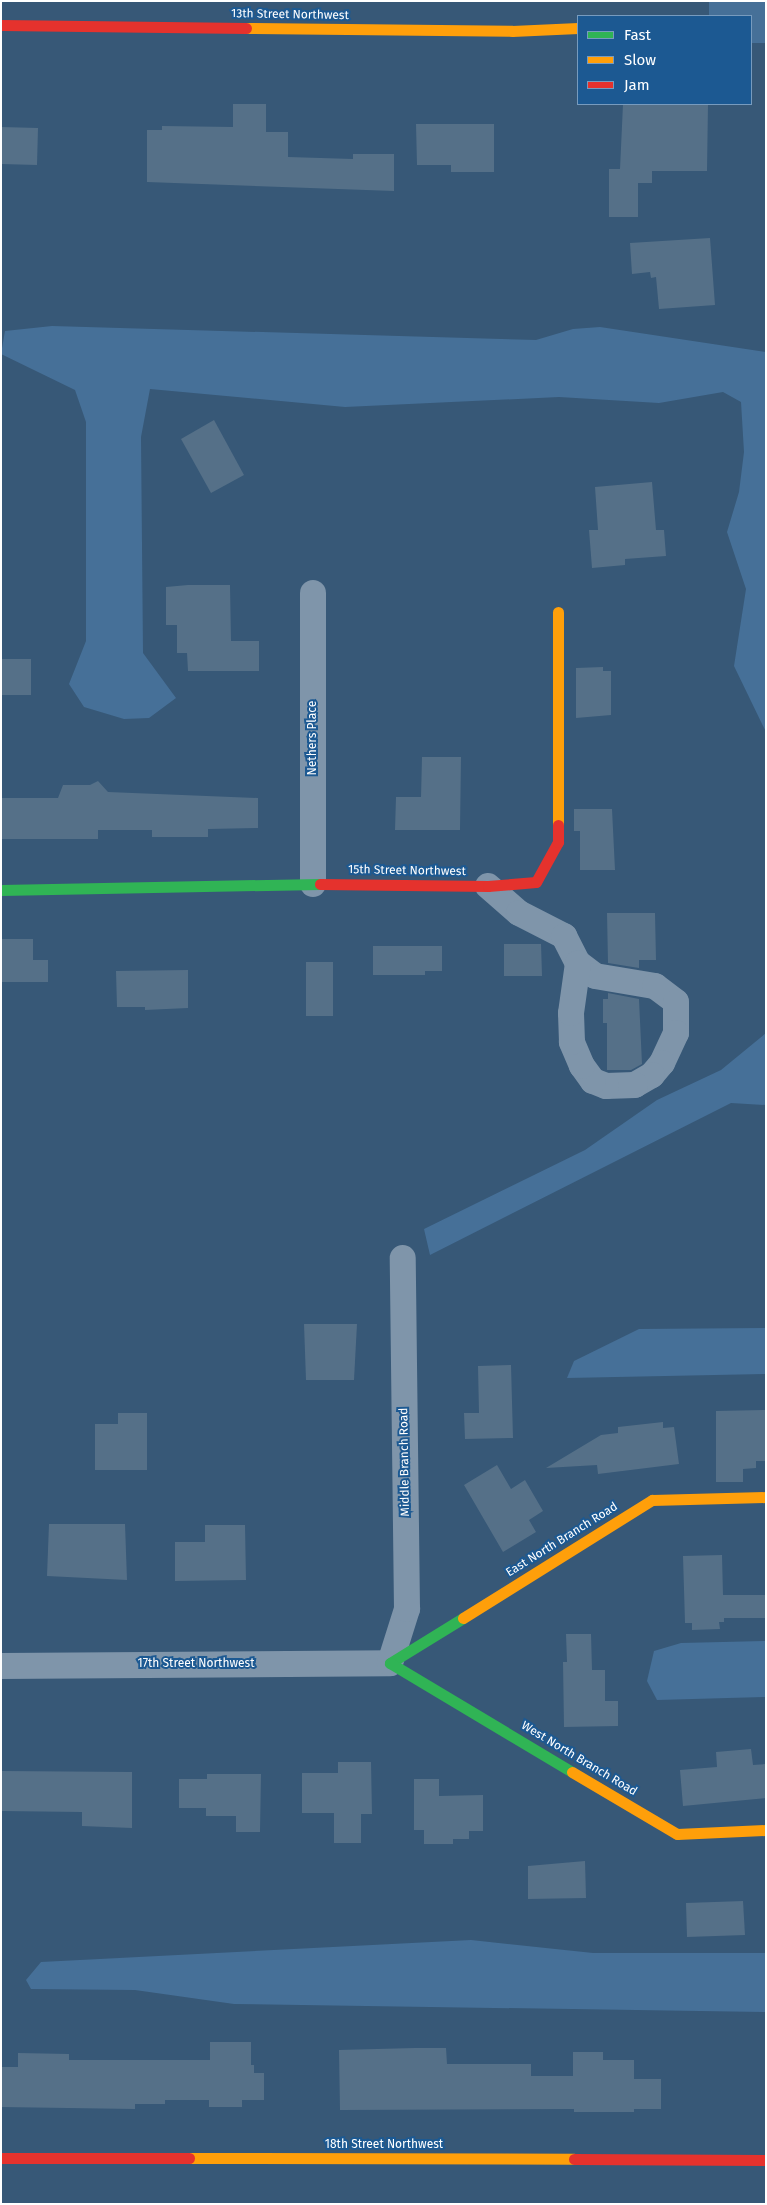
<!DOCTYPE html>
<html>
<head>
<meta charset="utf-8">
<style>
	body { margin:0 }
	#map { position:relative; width:767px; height:2205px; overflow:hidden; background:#375877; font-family:"Fira Sans",sans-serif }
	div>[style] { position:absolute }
	.water>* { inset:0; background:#467098 }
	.building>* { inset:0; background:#557088 }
	.street>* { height:26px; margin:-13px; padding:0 13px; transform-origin:13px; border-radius:13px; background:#7f95aa }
	.fast>* { height:11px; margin:-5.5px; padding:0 5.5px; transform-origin:5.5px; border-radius:5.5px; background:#30b455 }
	.slow>* { height:11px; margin:-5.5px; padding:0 5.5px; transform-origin:5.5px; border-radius:5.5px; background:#ff9f0a }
	.jam>* { height:11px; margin:-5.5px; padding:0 5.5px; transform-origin:5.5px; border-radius:5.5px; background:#e5322d }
	span { translate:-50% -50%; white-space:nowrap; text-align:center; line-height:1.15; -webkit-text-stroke:4px #1c5992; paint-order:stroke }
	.street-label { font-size:12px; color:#fff }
	.frame { position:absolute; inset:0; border:2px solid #fff; pointer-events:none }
	.legend { position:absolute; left:577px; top:15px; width:175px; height:90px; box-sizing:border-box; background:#1c5992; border:1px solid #779bbe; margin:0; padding:6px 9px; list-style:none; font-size:15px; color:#fff }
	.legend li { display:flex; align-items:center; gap:10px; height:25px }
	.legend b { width:25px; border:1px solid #779bbe }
</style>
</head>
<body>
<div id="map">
	<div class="water">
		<div style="clip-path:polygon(709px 1px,766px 1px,766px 43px,751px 43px,751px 16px,709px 16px)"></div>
		<div style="clip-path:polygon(52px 326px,536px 340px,573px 329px,600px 327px,766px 352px,766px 732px,734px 666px,746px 589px,727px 532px,739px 492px,744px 452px,741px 402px,723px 392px,659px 403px,559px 397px,345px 407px,150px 389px,141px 437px,143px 653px,176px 698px,149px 718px,124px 719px,84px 707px,69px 684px,86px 641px,86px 422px,75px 390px,1px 354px,5px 331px)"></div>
		<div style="clip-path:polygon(766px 1033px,766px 1105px,731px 1103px,430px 1255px,424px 1229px,585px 1150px,657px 1100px,721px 1070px)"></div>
		<div style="clip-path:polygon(766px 1328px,766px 1374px,567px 1378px,574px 1361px,639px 1329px)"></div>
		<div style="clip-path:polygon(766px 1641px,766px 1697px,657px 1700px,647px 1681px,654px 1651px,681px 1643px)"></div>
		<div style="clip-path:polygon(471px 1940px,593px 1953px,766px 1953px,766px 2012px,234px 2004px,135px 1990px,31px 1989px,26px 1980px,41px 1962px)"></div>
	</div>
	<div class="building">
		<div style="clip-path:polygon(233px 104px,266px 104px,266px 132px,288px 132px,288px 157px,353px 159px,353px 154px,394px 154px,394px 191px,147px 182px,147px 130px,162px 130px,162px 126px,233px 127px)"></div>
		<div style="clip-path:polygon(623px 104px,708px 104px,707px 171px,652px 171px,652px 183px,638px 183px,638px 217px,609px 217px,609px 169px,620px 169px)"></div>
		<div style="clip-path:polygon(416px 124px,494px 124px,494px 172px,451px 172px,451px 165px,417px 165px)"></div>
		<div style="clip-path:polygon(1px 127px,38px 128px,37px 165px,1px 164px)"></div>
		<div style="clip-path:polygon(710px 238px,715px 305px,659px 309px,656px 277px,651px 278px,650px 272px,632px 274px,630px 243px)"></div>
		<div style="clip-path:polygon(214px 420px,244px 475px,211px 493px,181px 439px)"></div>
		<div style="clip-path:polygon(652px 482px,656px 530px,664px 530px,666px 556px,625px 559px,625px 565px,592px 568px,589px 530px,598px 530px,595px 487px)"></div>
		<div style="clip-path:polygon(188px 585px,230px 585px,231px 641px,259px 641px,259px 671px,188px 671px,187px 653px,177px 653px,177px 625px,166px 625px,166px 587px)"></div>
		<div style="clip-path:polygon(1px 659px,31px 659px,31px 695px,1px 695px)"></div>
		<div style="clip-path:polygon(603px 667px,603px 671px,611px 671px,611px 715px,576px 718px,576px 668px)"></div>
		<div style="clip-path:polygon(422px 757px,461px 757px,460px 830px,395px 830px,396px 797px,421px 797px)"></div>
		<div style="clip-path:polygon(98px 781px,108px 792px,258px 798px,258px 828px,208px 829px,208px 837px,152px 837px,152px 830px,98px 830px,98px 839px,1px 839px,1px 798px,58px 798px,63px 785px,90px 785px)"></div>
		<div style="clip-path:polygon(574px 809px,612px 809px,615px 870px,580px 870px,580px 831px,574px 831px)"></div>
		<div style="clip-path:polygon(607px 913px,655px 913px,656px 960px,639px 960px,639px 968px,608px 963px)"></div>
		<div style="clip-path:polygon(1px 939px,33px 939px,33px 960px,48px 960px,48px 982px,1px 982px)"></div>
		<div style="clip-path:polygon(504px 944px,541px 944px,542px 976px,504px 976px)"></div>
		<div style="clip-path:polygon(373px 946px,442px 946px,442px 971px,425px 971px,425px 975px,373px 975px)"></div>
		<div style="clip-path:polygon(306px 962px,333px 962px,333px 1016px,306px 1016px)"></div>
		<div style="clip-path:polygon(188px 970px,188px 1008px,145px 1010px,145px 1007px,117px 1007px,116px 971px)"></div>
		<div style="clip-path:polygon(608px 993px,639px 999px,642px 1064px,631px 1070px,607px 1070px,607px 1023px,603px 1023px,603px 999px,608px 999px)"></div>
		<div style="clip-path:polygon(304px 1324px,357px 1324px,354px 1380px,306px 1380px)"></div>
		<div style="clip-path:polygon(511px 1365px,513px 1438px,465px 1439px,464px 1413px,479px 1413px,478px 1366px)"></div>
		<div style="clip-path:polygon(766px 1410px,766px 1461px,756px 1461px,756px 1468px,743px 1469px,743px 1482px,716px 1482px,716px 1411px)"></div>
		<div style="clip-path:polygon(118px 1413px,147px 1413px,147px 1470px,95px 1470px,95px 1424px,118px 1424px)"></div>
		<div style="clip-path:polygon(663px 1422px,663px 1428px,674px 1427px,679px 1464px,598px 1474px,597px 1465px,546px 1468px,601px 1435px,618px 1433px,618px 1427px)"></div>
		<div style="clip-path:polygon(497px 1465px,511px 1489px,525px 1480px,543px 1511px,529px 1520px,536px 1532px,503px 1552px,464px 1485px)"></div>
		<div style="clip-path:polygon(49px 1524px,125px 1524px,127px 1580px,47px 1576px)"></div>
		<div style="clip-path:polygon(205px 1525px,245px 1525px,246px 1580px,175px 1581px,175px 1542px,205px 1542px)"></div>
		<div style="clip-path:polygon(722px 1555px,723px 1595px,766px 1595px,766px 1618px,724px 1618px,724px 1622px,719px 1622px,720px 1629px,692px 1630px,692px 1623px,685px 1623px,683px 1556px)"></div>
		<div style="clip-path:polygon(566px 1634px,591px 1634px,592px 1670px,605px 1670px,605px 1701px,618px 1701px,618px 1726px,564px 1727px,563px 1662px,567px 1662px)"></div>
		<div style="clip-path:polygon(751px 1749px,753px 1765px,766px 1764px,766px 1798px,683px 1806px,680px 1770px,717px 1767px,716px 1752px)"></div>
		<div style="clip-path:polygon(338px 1762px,371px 1762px,372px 1814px,361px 1814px,361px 1843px,334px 1843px,334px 1813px,302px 1813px,302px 1773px,338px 1773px)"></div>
		<div style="clip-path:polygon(1px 1771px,132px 1772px,132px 1828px,82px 1826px,82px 1812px,1px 1811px)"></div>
		<div style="clip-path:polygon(207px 1774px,261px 1774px,260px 1832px,236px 1832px,236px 1816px,206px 1816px,206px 1808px,179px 1808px,179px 1779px,207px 1779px)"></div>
		<div style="clip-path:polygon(414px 1779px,439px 1779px,439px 1796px,483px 1795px,483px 1831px,469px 1831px,469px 1839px,453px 1839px,453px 1844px,424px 1844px,424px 1830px,414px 1830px)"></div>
		<div style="clip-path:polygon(585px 1861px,586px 1898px,528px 1899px,528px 1866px)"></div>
		<div style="clip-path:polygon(743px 1901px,745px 1935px,687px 1937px,686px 1903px)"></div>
		<div style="clip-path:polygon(210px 2042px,251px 2042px,251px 2065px,254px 2065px,254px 2073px,264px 2073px,264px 2100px,242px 2100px,242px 2107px,209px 2107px,209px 2100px,165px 2100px,165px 2104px,135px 2104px,135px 2109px,1px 2107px,1px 2067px,18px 2067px,18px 2053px,69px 2054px,69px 2060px,210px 2060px)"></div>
		<div style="clip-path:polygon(415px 2048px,446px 2048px,447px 2064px,531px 2064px,531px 2076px,573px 2076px,573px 2052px,603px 2052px,603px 2060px,634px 2060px,634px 2079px,661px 2079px,661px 2109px,634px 2109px,634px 2112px,574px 2112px,574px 2109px,340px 2110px,339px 2050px)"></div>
	</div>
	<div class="street">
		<div style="left:313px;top:593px;width:291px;rotate:90deg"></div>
		<div style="left:488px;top:886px;width:41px;rotate:41.1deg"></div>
		<div style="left:519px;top:913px;width:51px;rotate:27.1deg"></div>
		<div style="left:564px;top:936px;width:30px;rotate:63deg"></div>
		<div style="left:578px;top:963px;width:21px;rotate:37deg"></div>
		<div style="left:595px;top:976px;width:61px;rotate:9.5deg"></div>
		<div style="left:655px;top:986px;width:26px;rotate:37deg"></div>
		<div style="left:676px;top:1002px;width:31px;rotate:90deg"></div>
		<div style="left:676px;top:1033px;width:33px;rotate:115deg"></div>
		<div style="left:662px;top:1063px;width:16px;rotate:130deg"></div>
		<div style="left:652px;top:1075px;width:20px;rotate:150deg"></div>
		<div style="left:635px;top:1085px;width:29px;rotate:178deg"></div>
		<div style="left:606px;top:1086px;width:14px;rotate:-159deg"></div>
		<div style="left:593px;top:1081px;width:19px;rotate:-126deg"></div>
		<div style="left:582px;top:1066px;width:26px;rotate:-113deg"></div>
		<div style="left:572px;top:1042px;width:29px;rotate:-92deg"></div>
		<div style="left:571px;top:1013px;width:50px;rotate:-82deg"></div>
		<div style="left:1px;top:1666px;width:389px;rotate:-0.4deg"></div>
		<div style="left:390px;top:1663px;width:57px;rotate:-72.5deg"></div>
		<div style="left:407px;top:1609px;width:351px;rotate:-90.7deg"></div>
	</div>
	<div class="fast">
		<div style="left:1px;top:890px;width:319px;rotate:-1.1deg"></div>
		<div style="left:463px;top:1618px;width:86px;rotate:148.3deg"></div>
		<div style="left:390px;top:1663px;width:212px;rotate:30.9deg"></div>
	</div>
	<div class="slow">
		<div style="left:246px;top:28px;width:266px;rotate:0.6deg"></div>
		<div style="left:512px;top:31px;width:66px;rotate:-2.6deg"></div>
		<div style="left:558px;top:612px;width:213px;rotate:90deg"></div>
		<div style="left:463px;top:1618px;width:223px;rotate:-32deg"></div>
		<div style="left:652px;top:1500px;width:114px;rotate:-1.5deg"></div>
		<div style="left:572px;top:1772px;width:122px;rotate:30.6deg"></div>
		<div style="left:677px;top:1834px;width:89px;rotate:-2.6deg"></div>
		<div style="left:189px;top:2158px;width:385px;rotate:0.1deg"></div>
	</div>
	<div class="jam">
		<div style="left:1px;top:25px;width:245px;rotate:0.7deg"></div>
		<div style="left:320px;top:884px;width:168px;rotate:0.7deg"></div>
		<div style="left:488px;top:886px;width:48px;rotate:-4.8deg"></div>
		<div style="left:536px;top:882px;width:46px;rotate:-61.2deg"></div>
		<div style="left:558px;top:842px;width:17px;rotate:-90deg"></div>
		<div style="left:1px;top:2158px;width:188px"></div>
		<div style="left:574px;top:2159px;width:192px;rotate:0.3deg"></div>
	</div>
	<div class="street-label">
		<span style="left:290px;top:15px;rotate:1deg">13th Street Northwest</span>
		<span style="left:313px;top:738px;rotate:-90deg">Nethers Place</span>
		<span style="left:407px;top:871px;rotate:1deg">15th Street Northwest</span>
		<span style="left:405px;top:1462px;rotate:-91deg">Middle Branch Road</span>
		<span style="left:562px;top:1540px;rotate:-32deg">East North Branch Road</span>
		<span style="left:196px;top:1664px">17th Street Northwest</span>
		<span style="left:579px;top:1759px;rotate:31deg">West North Branch Road</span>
		<span style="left:384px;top:2145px">18th Street Northwest</span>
	</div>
	<div class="frame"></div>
	<ul class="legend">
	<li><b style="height:6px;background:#30b455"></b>Fast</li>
	<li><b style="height:6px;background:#ff9f0a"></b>Slow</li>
	<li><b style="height:6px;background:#e5322d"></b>Jam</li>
	</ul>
</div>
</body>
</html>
